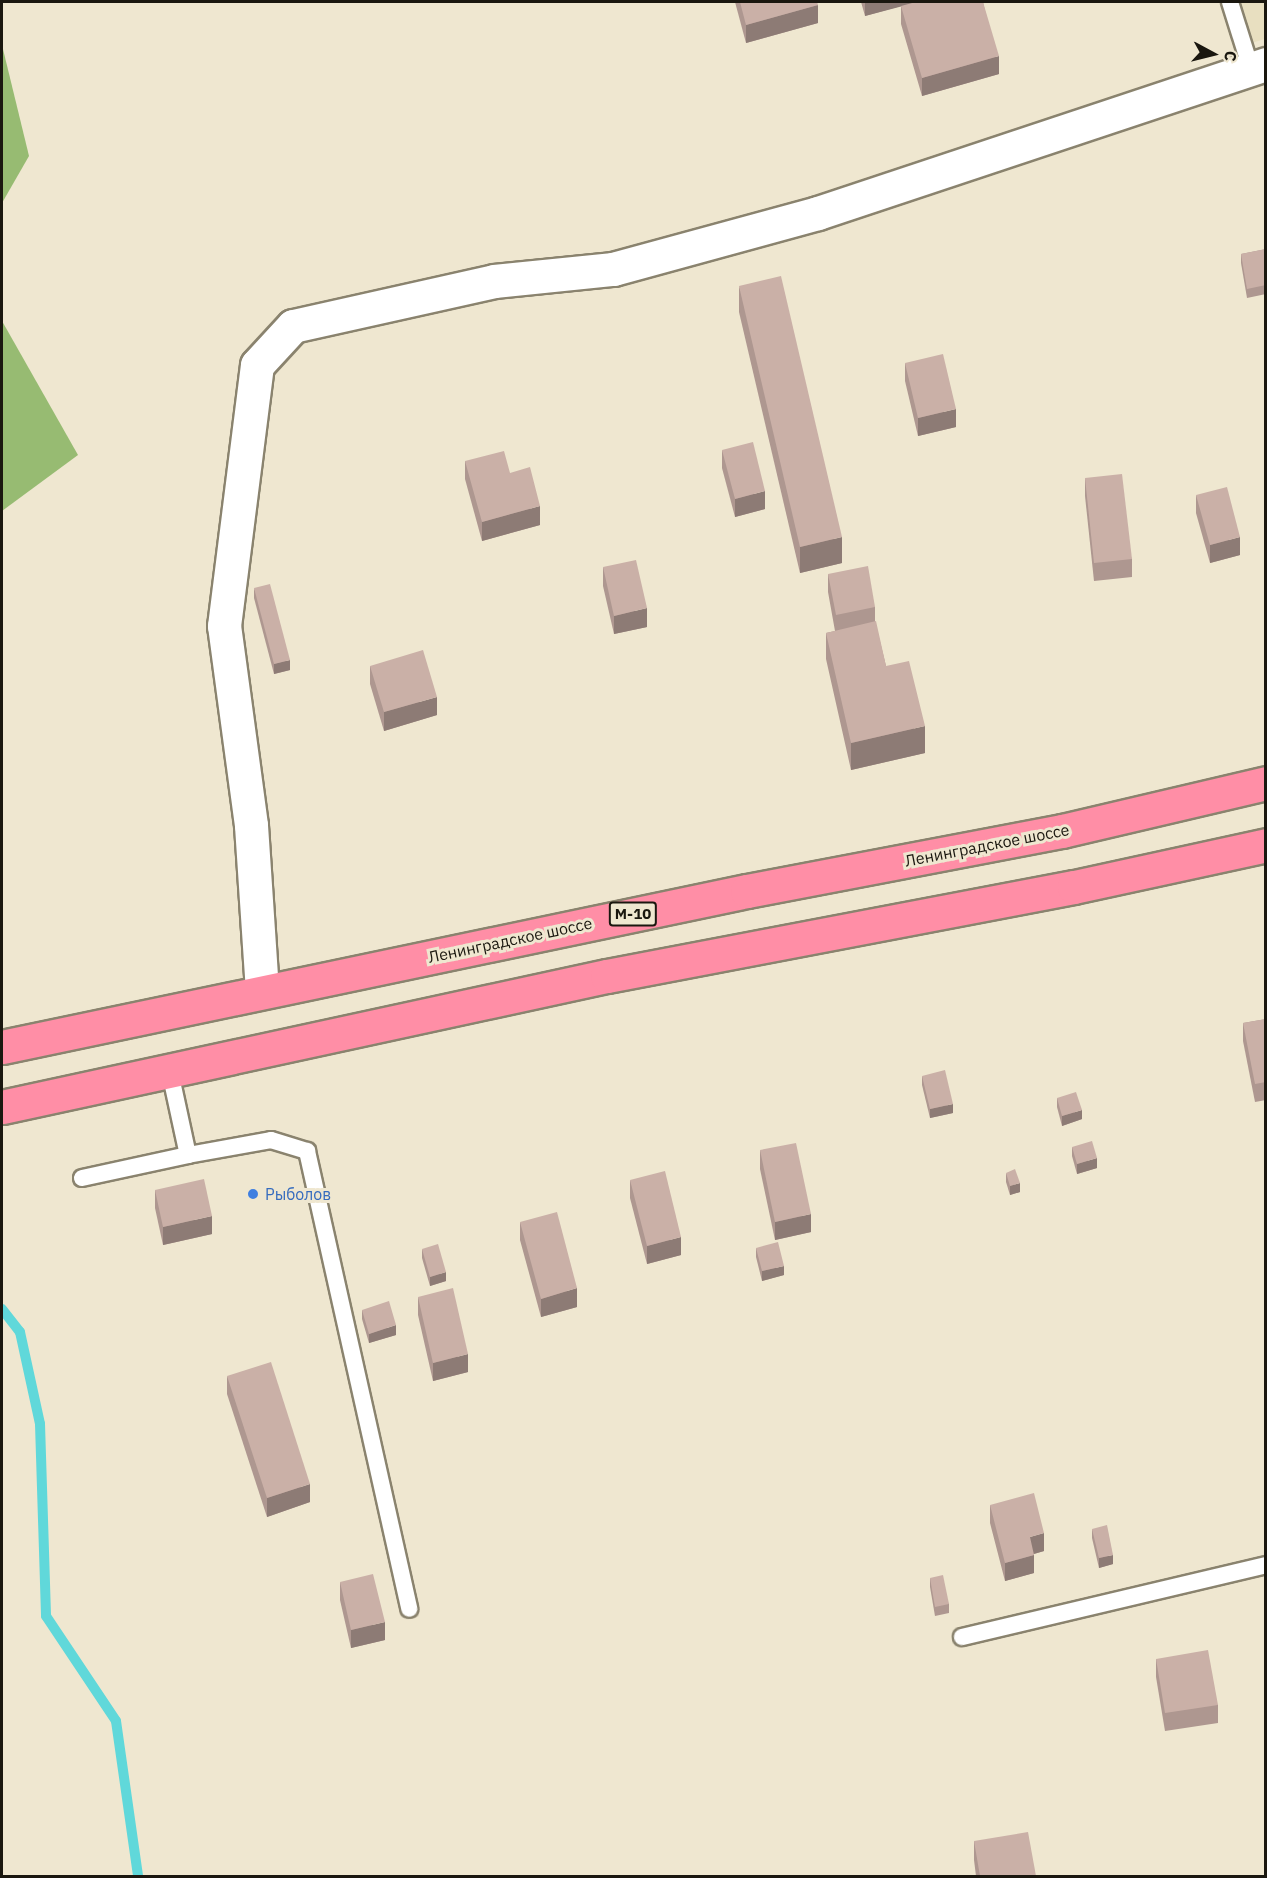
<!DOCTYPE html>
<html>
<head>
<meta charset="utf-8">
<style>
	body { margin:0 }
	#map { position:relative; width:1267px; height:1878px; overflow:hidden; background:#efe7d0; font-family:"IBM Plex Sans",sans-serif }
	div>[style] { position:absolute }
	.built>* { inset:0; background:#e8dfc0 }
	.forest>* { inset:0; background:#97bb72 }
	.stream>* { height:10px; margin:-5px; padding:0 5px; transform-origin:5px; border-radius:5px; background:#60d8da }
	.roads { filter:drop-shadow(2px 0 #8a836e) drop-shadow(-2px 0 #8a836e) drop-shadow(0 2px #8a836e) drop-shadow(0 -2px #8a836e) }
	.service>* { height:16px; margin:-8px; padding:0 8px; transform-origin:8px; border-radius:8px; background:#fff }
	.minor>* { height:33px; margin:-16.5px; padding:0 16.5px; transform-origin:16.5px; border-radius:16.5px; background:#fff }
	.trunk>* { height:33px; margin:-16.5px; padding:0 16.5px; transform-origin:16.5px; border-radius:16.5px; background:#ff8ea6 }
	.wall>* { inset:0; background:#ae9790 }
	.shaded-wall>* { inset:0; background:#8d7b75 }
	.building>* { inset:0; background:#cab0a7 }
	.dots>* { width:16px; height:16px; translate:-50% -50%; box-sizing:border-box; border:3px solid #efe7d0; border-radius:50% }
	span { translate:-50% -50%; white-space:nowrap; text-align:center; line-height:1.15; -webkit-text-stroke:6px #efe7d0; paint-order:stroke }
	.shield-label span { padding:2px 4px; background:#efe7d0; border:2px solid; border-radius:4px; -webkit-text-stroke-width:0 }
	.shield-label { font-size:15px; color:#1a170f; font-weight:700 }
	.street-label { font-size:16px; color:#1a170f }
	.shop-label { font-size:16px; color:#366cbe }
	.left { translate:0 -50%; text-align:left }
	.frame { position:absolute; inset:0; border:3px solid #1a170f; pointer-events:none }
	.north { position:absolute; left:1183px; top:24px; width:60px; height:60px; -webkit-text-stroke:4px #efe7d0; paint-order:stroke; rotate:97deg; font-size:16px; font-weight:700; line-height:24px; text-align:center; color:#1a170f }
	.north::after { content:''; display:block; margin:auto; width:21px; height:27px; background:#1a170f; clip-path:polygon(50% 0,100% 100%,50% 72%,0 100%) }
</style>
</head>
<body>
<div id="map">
	<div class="built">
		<div style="clip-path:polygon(1235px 2px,1265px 2px,1265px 39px,1248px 44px)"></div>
	</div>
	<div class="forest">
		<div style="clip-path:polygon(2px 45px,29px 156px,2px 203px)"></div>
		<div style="clip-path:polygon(2px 321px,78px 455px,2px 511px)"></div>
	</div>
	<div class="stream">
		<div style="left:2px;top:1309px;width:29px;rotate:52deg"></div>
		<div style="left:20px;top:1332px;width:94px;rotate:77.7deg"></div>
		<div style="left:40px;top:1424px;width:192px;rotate:88.2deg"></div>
		<div style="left:46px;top:1616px;width:126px;rotate:56.3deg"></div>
		<div style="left:116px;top:1721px;width:157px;rotate:81.9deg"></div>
	</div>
	<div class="roads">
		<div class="service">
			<div style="left:1230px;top:2px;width:70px;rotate:72.6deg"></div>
			<div style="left:170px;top:1072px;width:85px;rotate:77.8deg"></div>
			<div style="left:188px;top:1155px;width:84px;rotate:-10.2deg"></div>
			<div style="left:271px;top:1140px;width:38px;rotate:17deg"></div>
			<div style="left:307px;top:1151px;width:469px;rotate:77.4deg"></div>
			<div style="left:82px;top:1178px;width:108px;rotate:-12.2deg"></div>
			<div style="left:962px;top:1637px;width:312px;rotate:-13.3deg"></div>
		</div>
		<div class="minor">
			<div style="left:262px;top:991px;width:166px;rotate:-93.8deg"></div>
			<div style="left:251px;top:825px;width:201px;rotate:-97.7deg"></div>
			<div style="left:224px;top:626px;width:263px;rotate:-82.8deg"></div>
			<div style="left:257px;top:365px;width:53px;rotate:-47.3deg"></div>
			<div style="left:293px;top:326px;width:206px;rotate:-12.6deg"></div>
			<div style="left:494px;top:281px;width:120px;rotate:-5.8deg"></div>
			<div style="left:613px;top:269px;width:213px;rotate:-15.3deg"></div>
			<div style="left:818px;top:213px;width:472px;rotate:-18.4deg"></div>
		</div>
		<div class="trunk">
			<div style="left:2px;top:1047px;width:761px;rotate:-11.83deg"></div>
			<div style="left:747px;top:891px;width:321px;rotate:-10.8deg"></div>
			<div style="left:1062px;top:831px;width:210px;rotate:-13.2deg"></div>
			<div style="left:2px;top:1107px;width:619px;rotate:-12.22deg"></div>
			<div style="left:607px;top:976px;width:475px;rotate:-10.8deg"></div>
			<div style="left:1074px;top:887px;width:197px;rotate:-12.3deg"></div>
		</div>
	</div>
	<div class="wall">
		<div style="clip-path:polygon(735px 2px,817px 2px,818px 23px,746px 43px)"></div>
		<div style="clip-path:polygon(861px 2px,983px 2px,999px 74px,922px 96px,901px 24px,901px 6px,865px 16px)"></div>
		<div style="clip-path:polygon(1266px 249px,1266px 294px,1247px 298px,1241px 263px,1241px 254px)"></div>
		<div style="clip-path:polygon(739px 286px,842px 563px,800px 573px,739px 312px)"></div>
		<div style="clip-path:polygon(905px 363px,956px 427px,918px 436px,905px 381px)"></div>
		<div style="clip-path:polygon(722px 450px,765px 509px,735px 517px,722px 468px)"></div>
		<div style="clip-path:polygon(465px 461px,510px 473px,540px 525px,482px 541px,465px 479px)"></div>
		<div style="clip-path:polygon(1085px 478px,1132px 559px,1132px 577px,1094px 581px,1085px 496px)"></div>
		<div style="clip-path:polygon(1196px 495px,1240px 555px,1210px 563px,1196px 513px)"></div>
		<div style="clip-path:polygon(603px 567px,647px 627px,614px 634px,603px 586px)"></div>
		<div style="clip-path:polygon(828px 574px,875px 607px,875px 621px,886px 666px,925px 753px,851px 770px,826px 659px,826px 633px,835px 631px,828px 592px)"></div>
		<div style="clip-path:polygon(254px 588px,290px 670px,274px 674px,254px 598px)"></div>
		<div style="clip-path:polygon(370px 666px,437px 715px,384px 731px,370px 684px)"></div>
		<div style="clip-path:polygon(1266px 1019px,1266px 1100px,1255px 1102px,1243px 1041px,1243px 1023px)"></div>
		<div style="clip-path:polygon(922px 1076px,953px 1113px,930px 1118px,922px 1085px)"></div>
		<div style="clip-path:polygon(1057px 1098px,1082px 1119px,1062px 1126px,1057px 1107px)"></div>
		<div style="clip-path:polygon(1072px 1147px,1097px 1168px,1077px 1174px,1072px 1156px)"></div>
		<div style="clip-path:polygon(760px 1150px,811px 1232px,775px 1240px,760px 1169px)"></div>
		<div style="clip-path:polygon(1006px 1173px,1020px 1192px,1010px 1195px,1006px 1182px)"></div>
		<div style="clip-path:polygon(630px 1180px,681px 1255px,647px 1264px,630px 1198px)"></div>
		<div style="clip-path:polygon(155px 1190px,212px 1234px,163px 1245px,155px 1208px)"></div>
		<div style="clip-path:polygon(520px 1222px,577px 1307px,541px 1317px,520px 1240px)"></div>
		<div style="clip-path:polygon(756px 1248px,784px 1275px,762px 1281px,756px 1257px)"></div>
		<div style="clip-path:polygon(422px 1249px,446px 1281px,430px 1286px,422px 1258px)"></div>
		<div style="clip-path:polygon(418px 1297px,468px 1372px,433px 1381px,418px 1315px)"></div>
		<div style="clip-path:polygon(362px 1310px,396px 1335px,369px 1343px,362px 1319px)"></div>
		<div style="clip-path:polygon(227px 1376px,310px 1502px,267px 1517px,227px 1394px)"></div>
		<div style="clip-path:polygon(990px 1505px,1044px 1551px,1034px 1554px,1034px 1573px,1005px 1581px,990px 1523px)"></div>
		<div style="clip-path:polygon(1092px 1529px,1113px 1564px,1099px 1568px,1092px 1538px)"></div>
		<div style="clip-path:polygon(930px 1578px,949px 1604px,949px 1613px,935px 1616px,930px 1587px)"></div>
		<div style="clip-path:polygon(340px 1582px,385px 1640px,351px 1648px,340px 1600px)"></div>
		<div style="clip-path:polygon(1156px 1659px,1218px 1705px,1218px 1723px,1165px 1731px,1156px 1677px)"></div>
		<div style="clip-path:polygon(974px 1841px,1036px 1876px,976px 1876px,974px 1860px)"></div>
	</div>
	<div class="shaded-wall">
		<div style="clip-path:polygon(865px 2px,918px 2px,865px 16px)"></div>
		<div style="clip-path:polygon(818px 5px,818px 23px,746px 43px,746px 25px)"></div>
		<div style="clip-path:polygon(999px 56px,999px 74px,922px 96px,922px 78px)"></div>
		<div style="clip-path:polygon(956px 409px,956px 427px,918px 436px,918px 418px)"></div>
		<div style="clip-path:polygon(765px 491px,765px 509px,735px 517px,735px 499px)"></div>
		<div style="clip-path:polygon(540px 506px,540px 525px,482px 541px,482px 522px)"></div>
		<div style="clip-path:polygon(842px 537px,842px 563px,800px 573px,800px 547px)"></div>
		<div style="clip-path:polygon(1240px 537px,1240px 555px,1210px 563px,1210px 545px)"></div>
		<div style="clip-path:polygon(647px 608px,647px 627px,614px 634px,614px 616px)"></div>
		<div style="clip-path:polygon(290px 660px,290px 670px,274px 674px,274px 664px)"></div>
		<div style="clip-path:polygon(437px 697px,437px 715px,384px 731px,384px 712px)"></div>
		<div style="clip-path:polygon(925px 726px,925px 753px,851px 770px,851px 743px)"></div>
		<div style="clip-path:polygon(953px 1104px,953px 1113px,930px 1118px,930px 1109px)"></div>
		<div style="clip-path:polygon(1082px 1110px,1082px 1119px,1062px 1126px,1062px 1116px)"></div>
		<div style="clip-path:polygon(1097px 1158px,1097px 1168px,1077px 1174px,1077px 1164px)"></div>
		<div style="clip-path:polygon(1020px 1183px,1020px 1192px,1010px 1195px,1010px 1186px)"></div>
		<div style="clip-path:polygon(811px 1214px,811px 1232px,775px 1240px,775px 1222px)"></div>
		<div style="clip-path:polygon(212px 1216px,212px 1234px,163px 1245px,163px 1227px)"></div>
		<div style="clip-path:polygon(681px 1237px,681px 1255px,647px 1264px,647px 1246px)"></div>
		<div style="clip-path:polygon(784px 1266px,784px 1275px,762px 1281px,762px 1271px)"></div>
		<div style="clip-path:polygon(446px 1272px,446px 1281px,430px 1286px,430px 1277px)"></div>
		<div style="clip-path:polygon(577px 1288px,577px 1307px,541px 1317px,541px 1299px)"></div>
		<div style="clip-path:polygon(396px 1325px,396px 1335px,369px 1343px,369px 1334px)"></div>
		<div style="clip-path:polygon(468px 1354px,468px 1372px,433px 1381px,433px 1363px)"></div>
		<div style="clip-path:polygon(310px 1484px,310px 1502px,267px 1517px,267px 1498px)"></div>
		<div style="clip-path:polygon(1044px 1533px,1044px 1551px,1030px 1555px,1030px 1537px)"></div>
		<div style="clip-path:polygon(1034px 1555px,1034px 1573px,1005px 1581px,1005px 1563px)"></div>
		<div style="clip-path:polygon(1113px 1555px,1113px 1564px,1099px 1568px,1099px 1558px)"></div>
		<div style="clip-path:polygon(385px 1622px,385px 1640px,351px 1648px,351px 1630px)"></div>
	</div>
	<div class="building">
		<div style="clip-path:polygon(740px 2px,817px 2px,818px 5px,746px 25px)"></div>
		<div style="clip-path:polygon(916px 2px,983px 2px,999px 56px,922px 78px,901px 6px)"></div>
		<div style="clip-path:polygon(1266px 249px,1266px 285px,1247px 289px,1241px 254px)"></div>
		<div style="clip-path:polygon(781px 276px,842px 537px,800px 547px,739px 286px)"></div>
		<div style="clip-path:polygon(943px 354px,956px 409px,918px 418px,905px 363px)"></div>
		<div style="clip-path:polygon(753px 442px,765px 491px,735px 499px,722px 450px)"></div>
		<div style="clip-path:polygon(504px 451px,510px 473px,530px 467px,540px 506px,482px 522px,465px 461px)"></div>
		<div style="clip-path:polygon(1122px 474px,1132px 559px,1094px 563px,1085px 478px)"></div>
		<div style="clip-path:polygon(1227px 487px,1240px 537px,1210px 545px,1196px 495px)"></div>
		<div style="clip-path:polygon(636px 560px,647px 608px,614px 616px,603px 567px)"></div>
		<div style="clip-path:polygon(868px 566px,875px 607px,836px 615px,828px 574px)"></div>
		<div style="clip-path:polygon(270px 584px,290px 660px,274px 664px,254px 588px)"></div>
		<div style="clip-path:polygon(876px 621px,886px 666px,909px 661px,925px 726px,851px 743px,826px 633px)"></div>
		<div style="clip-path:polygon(423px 650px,437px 697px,384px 712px,370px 666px)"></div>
		<div style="clip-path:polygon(1266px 1019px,1266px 1082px,1255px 1084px,1243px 1023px)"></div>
		<div style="clip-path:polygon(945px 1070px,953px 1104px,930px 1109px,922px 1076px)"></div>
		<div style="clip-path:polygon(1076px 1092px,1082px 1110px,1062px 1116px,1057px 1098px)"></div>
		<div style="clip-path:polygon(1092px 1141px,1097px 1158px,1077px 1164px,1072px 1147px)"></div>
		<div style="clip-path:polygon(796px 1143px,811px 1214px,775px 1222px,760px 1150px)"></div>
		<div style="clip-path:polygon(1015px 1169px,1020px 1183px,1010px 1186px,1006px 1173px)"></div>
		<div style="clip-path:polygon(665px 1171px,681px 1237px,647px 1246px,630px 1180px)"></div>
		<div style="clip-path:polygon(204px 1179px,212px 1216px,163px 1227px,155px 1190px)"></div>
		<div style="clip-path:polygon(557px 1212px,577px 1288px,541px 1299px,520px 1222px)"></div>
		<div style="clip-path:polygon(778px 1242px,784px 1266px,762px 1271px,756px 1248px)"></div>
		<div style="clip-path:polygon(438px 1244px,446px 1272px,430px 1277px,422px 1249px)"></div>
		<div style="clip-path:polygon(453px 1288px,468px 1354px,433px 1363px,418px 1297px)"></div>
		<div style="clip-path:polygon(389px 1301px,396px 1325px,369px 1334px,362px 1310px)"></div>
		<div style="clip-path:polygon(271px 1362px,310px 1484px,267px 1498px,227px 1376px)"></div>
		<div style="clip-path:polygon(1034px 1493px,1044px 1533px,1030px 1537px,1034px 1555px,1005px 1563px,990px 1505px)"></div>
		<div style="clip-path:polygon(1107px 1525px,1113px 1555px,1099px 1558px,1092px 1529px)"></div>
		<div style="clip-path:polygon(373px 1574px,385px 1622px,351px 1630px,340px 1582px)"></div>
		<div style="clip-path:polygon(943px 1575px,949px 1604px,935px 1607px,930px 1578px)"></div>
		<div style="clip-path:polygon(1208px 1650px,1218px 1705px,1165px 1713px,1156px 1659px)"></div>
		<div style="clip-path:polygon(1028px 1832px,1036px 1876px,980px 1876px,974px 1841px)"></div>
	</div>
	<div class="dots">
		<div style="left:253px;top:1194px;background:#3f7fe0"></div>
	</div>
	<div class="shield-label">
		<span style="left:633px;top:914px">М-10</span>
	</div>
	<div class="street-label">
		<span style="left:987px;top:845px;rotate:-11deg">Ленинградское шоссе</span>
		<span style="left:510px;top:940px;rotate:-12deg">Ленинградское шоссе</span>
	</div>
	<div class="shop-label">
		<span class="left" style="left:265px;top:1194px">Рыболов</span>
	</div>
	<div class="frame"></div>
	<div class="north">С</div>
</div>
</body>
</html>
